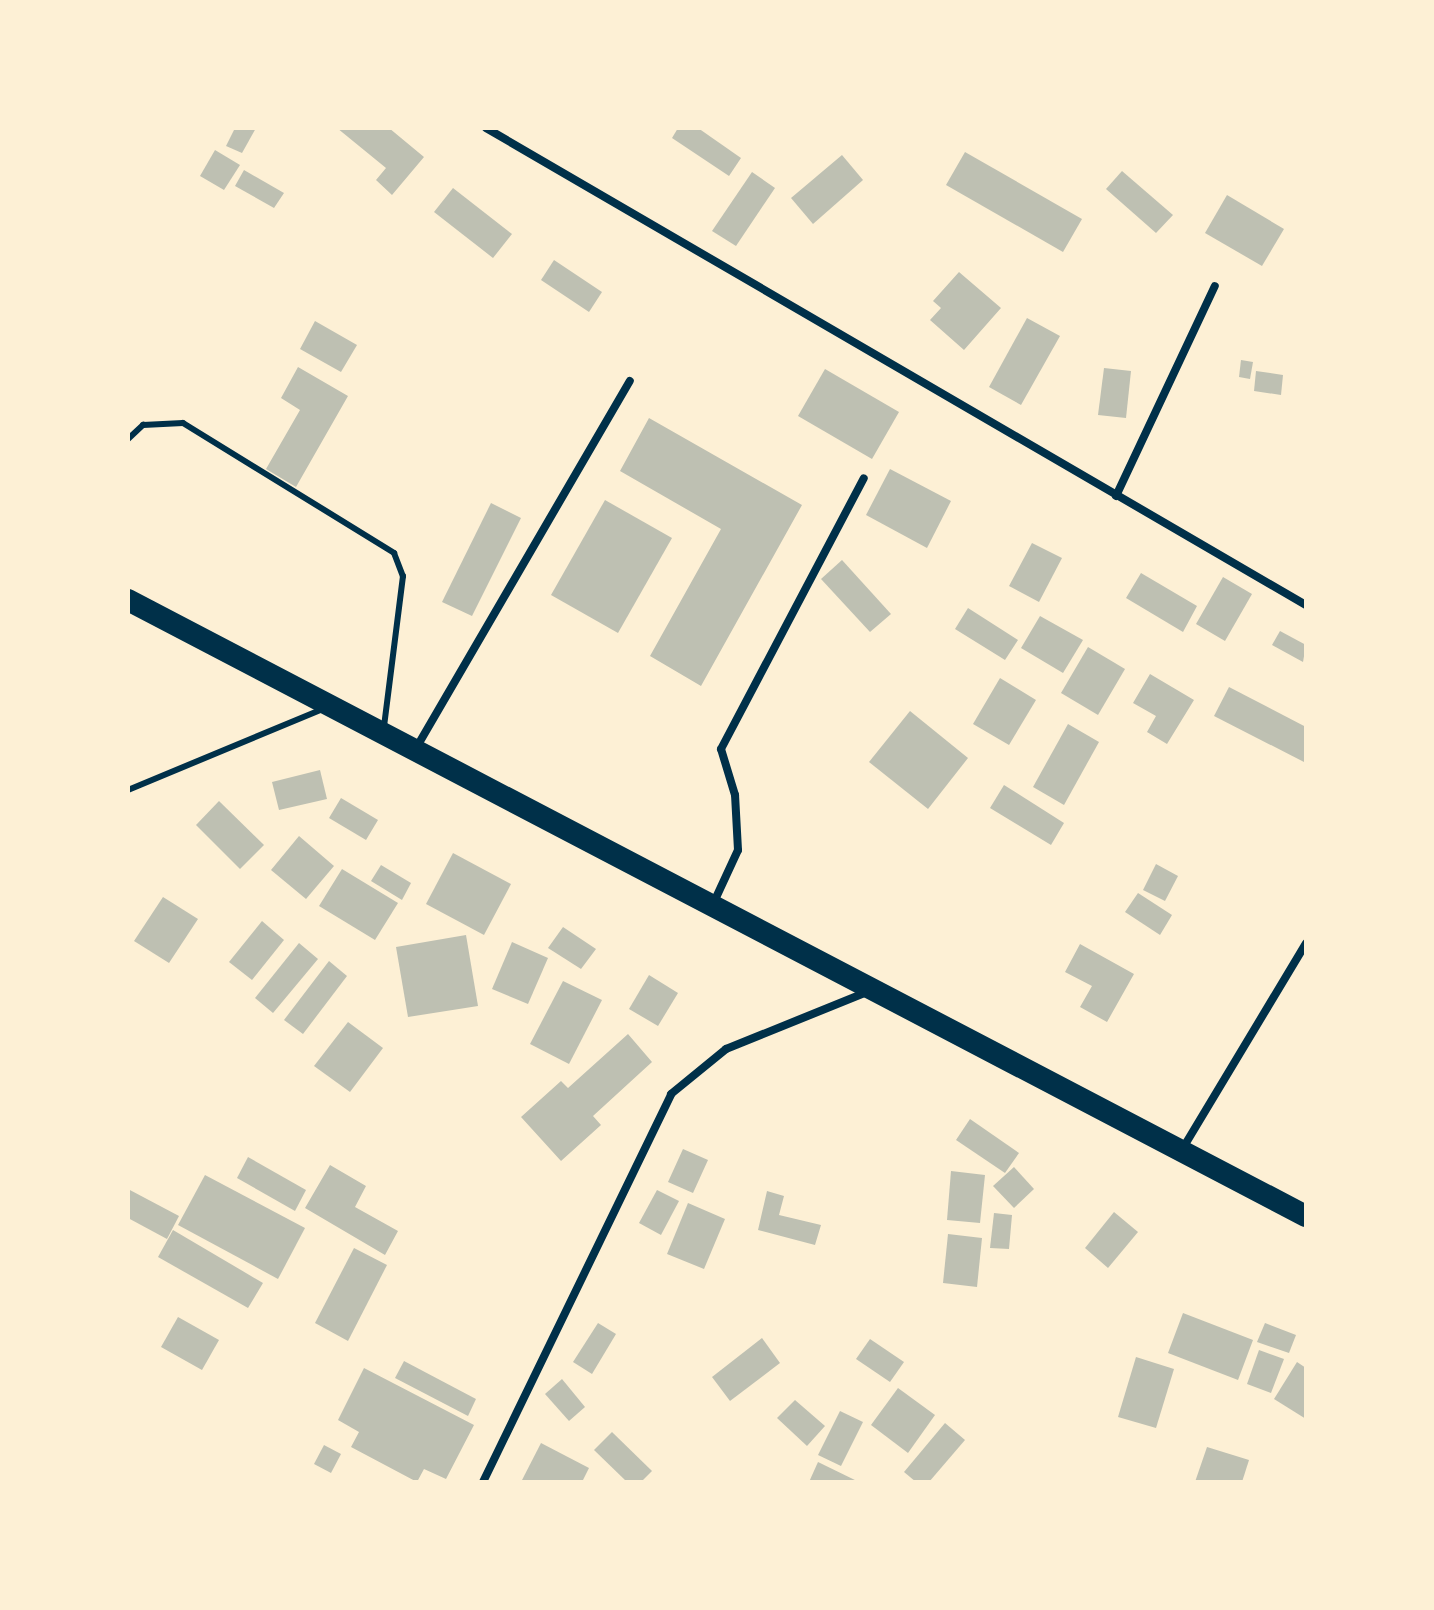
<!DOCTYPE html>
<html>
<head>
<meta charset="utf-8">
<style>
	body { margin:0 }
	#map { position:relative; width:1434px; height:1610px; overflow:hidden; background:#fdf0d5; font-family:Jost,sans-serif }
	div>[style] { position:absolute }
	.building>* { inset:0; background:#bec0b2 }
	.service>* { height:6px; margin:-3px; padding:0 3px; transform-origin:3px; border-radius:3px; background:#003049 }
	.minor>* { height:8px; margin:-4px; padding:0 4px; transform-origin:4px; border-radius:4px; background:#003049 }
	.trunk>* { height:22px; margin:-11px; padding:0 11px; transform-origin:11px; border-radius:11px; background:#003049 }
	span { translate:-50% -50%; white-space:nowrap; text-align:center; line-height:1.15; -webkit-text-stroke:6px #fdf0d5; paint-order:stroke }
	.frame { position:absolute; inset:0; border:130px solid #fdf0d5; pointer-events:none }
</style>
</head>
<body>
<div id="map">
	<div class="building">
		<div style="clip-path:polygon(235px 128px,256px 128px,242px 153px,226px 146px)"></div>
		<div style="clip-path:polygon(337px 128px,389px 128px,424px 157px,392px 195px,376px 180px,386px 168px)"></div>
		<div style="clip-path:polygon(678px 128px,698px 128px,741px 158px,729px 176px,672px 138px)"></div>
		<div style="clip-path:polygon(215px 150px,240px 165px,224px 190px,200px 176px)"></div>
		<div style="clip-path:polygon(965px 152px,1082px 219px,1063px 252px,946px 185px)"></div>
		<div style="clip-path:polygon(842px 155px,863px 180px,813px 224px,791px 198px)"></div>
		<div style="clip-path:polygon(244px 170px,284px 193px,274px 208px,235px 186px)"></div>
		<div style="clip-path:polygon(1122px 171px,1173px 215px,1156px 233px,1106px 189px)"></div>
		<div style="clip-path:polygon(752px 172px,775px 188px,736px 246px,712px 231px)"></div>
		<div style="clip-path:polygon(453px 188px,512px 234px,493px 258px,434px 212px)"></div>
		<div style="clip-path:polygon(1227px 195px,1284px 229px,1262px 266px,1205px 233px)"></div>
		<div style="clip-path:polygon(554px 260px,602px 292px,589px 312px,541px 280px)"></div>
		<div style="clip-path:polygon(959px 272px,1001px 308px,964px 350px,930px 320px,941px 308px,933px 301px)"></div>
		<div style="clip-path:polygon(1027px 318px,1060px 336px,1021px 405px,989px 387px)"></div>
		<div style="clip-path:polygon(315px 321px,357px 345px,341px 372px,300px 349px)"></div>
		<div style="clip-path:polygon(1241px 360px,1253px 362px,1250px 379px,1239px 377px)"></div>
		<div style="clip-path:polygon(298px 367px,348px 396px,296px 487px,266px 469px,300px 410px,281px 398px)"></div>
		<div style="clip-path:polygon(1104px 368px,1131px 371px,1126px 418px,1098px 415px)"></div>
		<div style="clip-path:polygon(825px 369px,899px 412px,872px 459px,798px 416px)"></div>
		<div style="clip-path:polygon(1256px 371px,1283px 375px,1281px 395px,1254px 391px)"></div>
		<div style="clip-path:polygon(649px 418px,802px 505px,701px 686px,650px 656px,721px 529px,620px 471px)"></div>
		<div style="clip-path:polygon(890px 469px,951px 501px,927px 548px,866px 515px)"></div>
		<div style="clip-path:polygon(605px 500px,672px 538px,618px 633px,551px 595px)"></div>
		<div style="clip-path:polygon(491px 503px,521px 518px,472px 616px,442px 602px)"></div>
		<div style="clip-path:polygon(1032px 543px,1062px 558px,1039px 602px,1009px 586px)"></div>
		<div style="clip-path:polygon(842px 560px,891px 614px,870px 632px,821px 579px)"></div>
		<div style="clip-path:polygon(1141px 573px,1197px 606px,1183px 632px,1126px 598px)"></div>
		<div style="clip-path:polygon(1223px 577px,1252px 594px,1225px 641px,1196px 624px)"></div>
		<div style="clip-path:polygon(968px 608px,1018px 640px,1005px 660px,955px 629px)"></div>
		<div style="clip-path:polygon(1040px 616px,1083px 640px,1063px 673px,1021px 648px)"></div>
		<div style="clip-path:polygon(1280px 631px,1306px 645px,1303px 662px,1272px 645px)"></div>
		<div style="clip-path:polygon(1088px 647px,1125px 669px,1098px 715px,1061px 693px)"></div>
		<div style="clip-path:polygon(1150px 674px,1194px 700px,1167px 744px,1147px 732px,1156px 716px,1133px 703px)"></div>
		<div style="clip-path:polygon(1000px 678px,1036px 700px,1009px 745px,973px 724px)"></div>
		<div style="clip-path:polygon(1229px 687px,1306px 727px,1304px 762px,1214px 716px)"></div>
		<div style="clip-path:polygon(910px 711px,968px 758px,928px 809px,869px 762px)"></div>
		<div style="clip-path:polygon(1068px 724px,1099px 742px,1064px 805px,1033px 787px)"></div>
		<div style="clip-path:polygon(320px 770px,327px 799px,279px 810px,272px 782px)"></div>
		<div style="clip-path:polygon(1004px 785px,1064px 823px,1051px 845px,990px 808px)"></div>
		<div style="clip-path:polygon(341px 798px,378px 820px,366px 840px,329px 818px)"></div>
		<div style="clip-path:polygon(219px 801px,264px 845px,240px 869px,196px 825px)"></div>
		<div style="clip-path:polygon(299px 836px,334px 866px,306px 899px,271px 870px)"></div>
		<div style="clip-path:polygon(453px 853px,511px 884px,484px 935px,426px 904px)"></div>
		<div style="clip-path:polygon(1156px 864px,1178px 876px,1165px 901px,1143px 890px)"></div>
		<div style="clip-path:polygon(381px 865px,411px 883px,402px 900px,371px 881px)"></div>
		<div style="clip-path:polygon(342px 869px,398px 903px,375px 940px,319px 906px)"></div>
		<div style="clip-path:polygon(1138px 893px,1172px 915px,1160px 935px,1125px 912px)"></div>
		<div style="clip-path:polygon(163px 897px,198px 919px,169px 963px,134px 941px)"></div>
		<div style="clip-path:polygon(262px 921px,284px 940px,252px 980px,229px 962px)"></div>
		<div style="clip-path:polygon(563px 927px,596px 949px,581px 969px,548px 948px)"></div>
		<div style="clip-path:polygon(466px 935px,478px 1006px,408px 1017px,396px 947px)"></div>
		<div style="clip-path:polygon(512px 942px,548px 958px,528px 1004px,492px 989px)"></div>
		<div style="clip-path:polygon(299px 943px,318px 959px,273px 1013px,255px 998px)"></div>
		<div style="clip-path:polygon(1080px 944px,1134px 974px,1107px 1022px,1080px 1007px,1092px 986px,1065px 972px)"></div>
		<div style="clip-path:polygon(329px 961px,347px 976px,303px 1034px,284px 1020px)"></div>
		<div style="clip-path:polygon(649px 975px,678px 993px,658px 1026px,629px 1009px)"></div>
		<div style="clip-path:polygon(563px 981px,602px 1000px,569px 1064px,530px 1044px)"></div>
		<div style="clip-path:polygon(348px 1022px,383px 1048px,350px 1092px,314px 1066px)"></div>
		<div style="clip-path:polygon(628px 1034px,652px 1062px,593px 1116px,601px 1125px,561px 1161px,521px 1117px,561px 1081px,568px 1088px)"></div>
		<div style="clip-path:polygon(970px 1119px,1019px 1153px,1005px 1173px,956px 1140px)"></div>
		<div style="clip-path:polygon(683px 1149px,708px 1160px,693px 1193px,668px 1182px)"></div>
		<div style="clip-path:polygon(248px 1157px,306px 1190px,295px 1211px,237px 1178px)"></div>
		<div style="clip-path:polygon(330px 1165px,366px 1186px,355px 1207px,398px 1231px,385px 1255px,305px 1208px)"></div>
		<div style="clip-path:polygon(1014px 1167px,1034px 1189px,1014px 1208px,993px 1186px)"></div>
		<div style="clip-path:polygon(951px 1171px,985px 1175px,980px 1223px,947px 1220px)"></div>
		<div style="clip-path:polygon(205px 1175px,305px 1228px,278px 1279px,178px 1225px)"></div>
		<div style="clip-path:polygon(128px 1189px,179px 1216px,167px 1239px,128px 1218px)"></div>
		<div style="clip-path:polygon(657px 1190px,679px 1201px,661px 1235px,639px 1223px)"></div>
		<div style="clip-path:polygon(767px 1191px,784px 1196px,779px 1215px,821px 1225px,815px 1245px,758px 1230px)"></div>
		<div style="clip-path:polygon(688px 1203px,725px 1219px,704px 1269px,667px 1254px)"></div>
		<div style="clip-path:polygon(1114px 1212px,1138px 1232px,1108px 1268px,1085px 1248px)"></div>
		<div style="clip-path:polygon(994px 1213px,1012px 1215px,1009px 1249px,990px 1248px)"></div>
		<div style="clip-path:polygon(173px 1230px,263px 1283px,248px 1308px,158px 1257px)"></div>
		<div style="clip-path:polygon(948px 1234px,982px 1238px,977px 1287px,943px 1283px)"></div>
		<div style="clip-path:polygon(354px 1248px,387px 1265px,348px 1341px,315px 1323px)"></div>
		<div style="clip-path:polygon(1183px 1313px,1253px 1340px,1238px 1380px,1168px 1353px)"></div>
		<div style="clip-path:polygon(178px 1317px,219px 1340px,202px 1370px,161px 1347px)"></div>
		<div style="clip-path:polygon(598px 1323px,616px 1334px,592px 1374px,573px 1362px)"></div>
		<div style="clip-path:polygon(1265px 1323px,1296px 1335px,1289px 1353px,1257px 1342px)"></div>
		<div style="clip-path:polygon(762px 1338px,780px 1363px,730px 1401px,712px 1377px)"></div>
		<div style="clip-path:polygon(870px 1339px,904px 1362px,890px 1382px,856px 1359px)"></div>
		<div style="clip-path:polygon(1259px 1350px,1284px 1359px,1271px 1393px,1247px 1384px)"></div>
		<div style="clip-path:polygon(1136px 1357px,1174px 1369px,1156px 1428px,1118px 1417px)"></div>
		<div style="clip-path:polygon(404px 1361px,476px 1399px,468px 1416px,395px 1378px)"></div>
		<div style="clip-path:polygon(1297px 1362px,1306px 1368px,1306px 1419px,1274px 1399px)"></div>
		<div style="clip-path:polygon(364px 1368px,474px 1425px,446px 1479px,424px 1469px,417px 1482px,351px 1447px,359px 1432px,338px 1420px)"></div>
		<div style="clip-path:polygon(562px 1379px,585px 1407px,569px 1421px,545px 1394px)"></div>
		<div style="clip-path:polygon(898px 1388px,935px 1415px,908px 1453px,871px 1425px)"></div>
		<div style="clip-path:polygon(795px 1400px,825px 1426px,807px 1446px,777px 1418px)"></div>
		<div style="clip-path:polygon(840px 1411px,863px 1422px,841px 1466px,818px 1455px)"></div>
		<div style="clip-path:polygon(945px 1423px,965px 1440px,929px 1482px,916px 1482px,904px 1472px)"></div>
		<div style="clip-path:polygon(612px 1432px,652px 1471px,641px 1482px,627px 1482px,594px 1450px)"></div>
		<div style="clip-path:polygon(541px 1443px,589px 1468px,582px 1482px,521px 1482px)"></div>
		<div style="clip-path:polygon(324px 1445px,341px 1454px,331px 1473px,314px 1464px)"></div>
		<div style="clip-path:polygon(1207px 1447px,1249px 1460px,1242px 1482px,1195px 1482px)"></div>
		<div style="clip-path:polygon(818px 1462px,859px 1482px,809px 1482px)"></div>
	</div>
	<div class="service">
		<div style="left:128px;top:439px;width:21px;rotate:-43deg"></div>
		<div style="left:143px;top:425px;width:40px;rotate:-2.9deg"></div>
		<div style="left:183px;top:423px;width:248px;rotate:31.6deg"></div>
		<div style="left:394px;top:553px;width:25px;rotate:69deg"></div>
		<div style="left:403px;top:576px;width:151px;rotate:97.2deg"></div>
		<div style="left:128px;top:790px;width:211px;rotate:-22.6deg"></div>
	</div>
	<div class="minor">
		<div style="left:486px;top:128px;width:949px;rotate:30.19deg"></div>
		<div style="left:1116px;top:496px;width:232px;rotate:-64.8deg"></div>
		<div style="left:415px;top:750px;width:427px;rotate:-59.8deg"></div>
		<div style="left:714px;top:902px;width:57px;rotate:-65.2deg"></div>
		<div style="left:738px;top:850px;width:55px;rotate:-93.1deg"></div>
		<div style="left:735px;top:795px;width:48px;rotate:-106.9deg"></div>
		<div style="left:721px;top:749px;width:306px;rotate:-62.2deg"></div>
		<div style="left:1183px;top:1148px;width:239px;rotate:-59deg"></div>
		<div style="left:483px;top:1482px;width:431px;rotate:-64.1deg"></div>
		<div style="left:671px;top:1094px;width:71px;rotate:-39.3deg"></div>
		<div style="left:726px;top:1049px;width:152px;rotate:-22deg"></div>
	</div>
	<div class="trunk">
		<div style="left:128px;top:600px;width:1329px;rotate:27.61deg"></div>
	</div>
	<div class="frame"></div>
</div>
</body>
</html>
